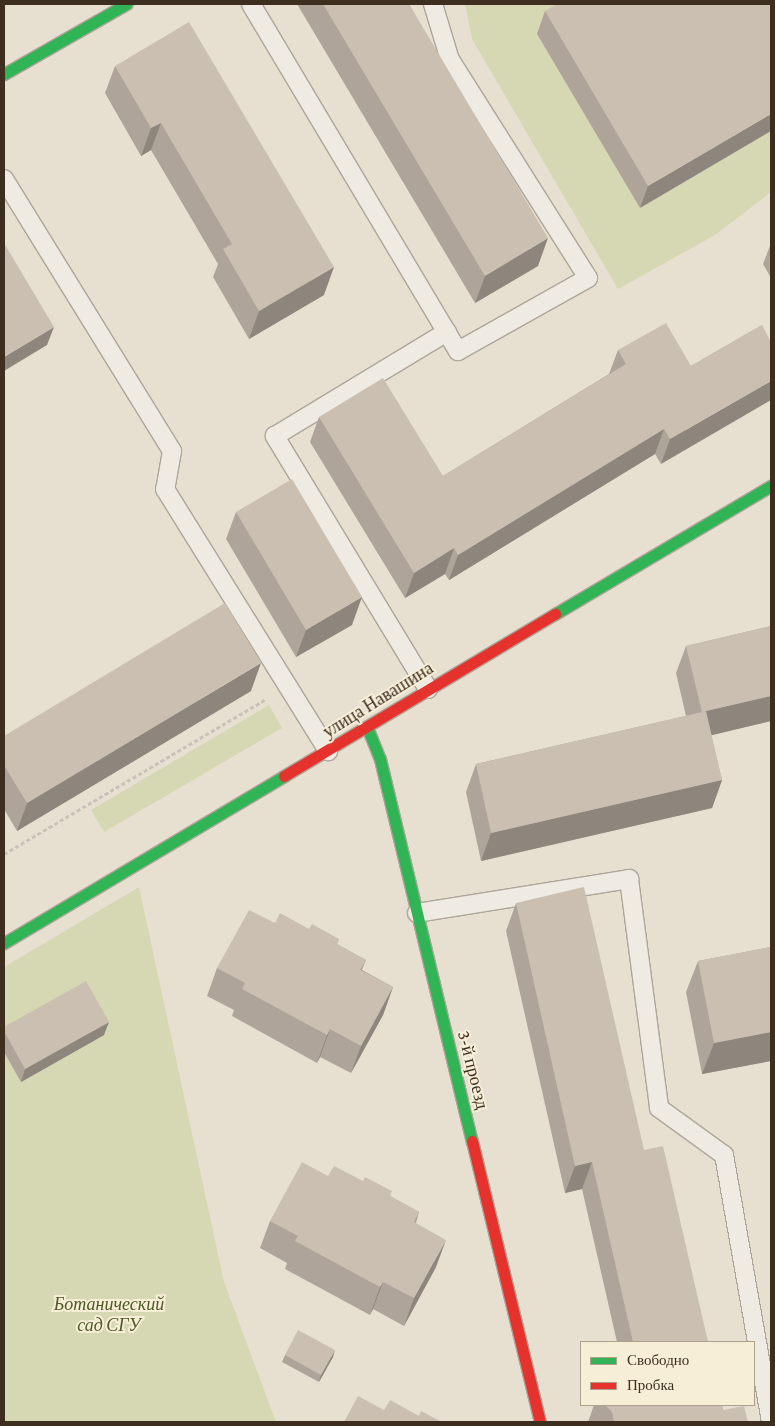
<!DOCTYPE html>
<html>
<head>
<meta charset="utf-8">
<style>
	body { margin:0 }
	#map { position:relative; width:775px; height:1426px; overflow:hidden; background:#e7e0d1; font-family:"Crimson Pro",serif }
	div>[style] { position:absolute }
	.green>* { inset:0; background:#d6d7b3 }
	.path>* { height:3px; margin-top:-1.5px; transform-origin:0; background:repeating-linear-gradient(90deg,#c8c2b9 0 4px,transparent 0 6.5px) }
	.roads { filter:drop-shadow(1px 0 #ada599) drop-shadow(-1px 0 #ada599) drop-shadow(0 1px #ada599) drop-shadow(0 -1px #ada599) }
	.lane>* { height:18px; margin:-9px; padding:0 9px; transform-origin:9px; border-radius:9px; background:#efebe3 }
	.fast>* { height:11px; margin:-5.5px; padding:0 5.5px; transform-origin:5.5px; border-radius:5.5px; background:#30b455 }
	.jam>* { height:11px; margin:-5.5px; padding:0 5.5px; transform-origin:5.5px; border-radius:5.5px; background:#e5322d }
	.wall>* { inset:0; background:#afa499 }
	.shaded-wall>* { inset:0; background:#8e867d }
	.building>* { inset:0; background:#cbbfb2 }
	span { translate:-50% -50%; white-space:nowrap; text-align:center; line-height:1.15; -webkit-text-stroke:4px #f7eed8; paint-order:stroke }
	.street-label { font-size:18px; color:#3d2e20 }
	.park-label { font-size:18px; color:#4d5a26; font-style:italic }
	.frame { position:absolute; inset:0; border:5px solid #3d2e20; pointer-events:none }
	.legend { position:absolute; left:580px; top:1341px; width:175px; height:65px; box-sizing:border-box; background:#f7eed8; border:1px solid #ada18e; margin:0; padding:6px 9px; list-style:none; font-size:15px; color:#3d2e20 }
	.legend li { display:flex; align-items:center; gap:10px; height:25px }
	.legend b { width:25px; border:1px solid #ada18e }
</style>
</head>
<body>
<div id="map">
	<div class="green">
		<div style="clip-path:polygon(465px 4px,771px 4px,771px 192px,715px 235px,618px 289px,472px 39px)"></div>
		<div style="clip-path:polygon(269px 705px,282px 728px,104px 832px,91px 810px)"></div>
		<div style="clip-path:polygon(139px 887px,224px 1282px,276px 1422px,4px 1422px,4px 967px)"></div>
	</div>
	<div class="path">
		<div style="left:4px;top:854px;width:304px;rotate:-30.6deg"></div>
	</div>
	<div class="roads">
		<div class="lane">
			<div style="left:251px;top:4px;width:404px;rotate:59.2deg"></div>
			<div style="left:458px;top:351px;width:149px;rotate:-29.3deg"></div>
			<div style="left:588px;top:278px;width:258px;rotate:-122.3deg"></div>
			<div style="left:450px;top:60px;width:59px;rotate:-106.9deg"></div>
			<div style="left:4px;top:179px;width:320px;rotate:58.3deg"></div>
			<div style="left:172px;top:451px;width:39px;rotate:100deg"></div>
			<div style="left:165px;top:489px;width:309px;rotate:58.1deg"></div>
			<div style="left:428px;top:689px;width:296px;rotate:-121.2deg"></div>
			<div style="left:275px;top:436px;width:201px;rotate:-31.2deg"></div>
			<div style="left:417px;top:913px;width:215px;rotate:-9.1deg"></div>
			<div style="left:629px;top:879px;width:231px;rotate:82.5deg"></div>
			<div style="left:659px;top:1108px;width:80px;rotate:35.9deg"></div>
			<div style="left:724px;top:1155px;width:270px;rotate:80deg"></div>
		</div>
		<div class="fast">
			<div style="left:4px;top:74px;width:141px;rotate:-29.8deg"></div>
			<div style="left:555px;top:614px;width:251px;rotate:-30.7deg"></div>
			<div style="left:367px;top:727px;width:35px;rotate:68deg"></div>
			<div style="left:380px;top:759px;width:393px;rotate:76.5deg"></div>
			<div style="left:4px;top:943px;width:326px;rotate:-30.8deg"></div>
		</div>
		<div class="jam">
			<div style="left:284px;top:776px;width:316px;rotate:-30.9deg"></div>
			<div style="left:472px;top:1141px;width:289px;rotate:76.4deg"></div>
		</div>
	</div>
	<div class="wall">
		<div style="clip-path:polygon(297px 4px,409px 4px,538px 266px,475px 303px)"></div>
		<div style="clip-path:polygon(771px 4px,640px 208px,537px 34px,545px 11px)"></div>
		<div style="clip-path:polygon(115px 66px,324px 295px,249px 339px,213px 277px,218px 264px,151px 150px,141px 156px,105px 93px)"></div>
		<div style="clip-path:polygon(771px 243px,771px 278px,763px 264px)"></div>
		<div style="clip-path:polygon(762px 325px,661px 464px,655px 454px,449px 580px,445px 574px,405px 598px,310px 442px,319px 417px,443px 476px,609px 374px,618px 350px,691px 366px)"></div>
		<div style="clip-path:polygon(236px 512px,352px 625px,296px 657px,226px 539px)"></div>
		<div style="clip-path:polygon(771px 626px,771px 721px,711px 735px,722px 780px,712px 808px,481px 861px,466px 792px,476px 764px,686px 716px,676px 673px,686px 646px)"></div>
		<div style="clip-path:polygon(251px 691px,17px 831px,4px 809px,4px 736px)"></div>
		<div style="clip-path:polygon(516px 903px,644px 1150px,708px 1342px,617px 1342px,582px 1189px,565px 1193px,506px 931px)"></div>
		<div style="clip-path:polygon(275px 923px,309px 929px,339px 939px,337px 944px,366px 960px,362px 970px,393px 987px,383px 1015px,351px 1073px,320px 1057px,317px 1063px,232px 1016px,234px 1010px,207px 996px,217px 968px)"></div>
		<div style="clip-path:polygon(771px 947px,771px 1061px,702px 1074px,686px 992px,698px 961px)"></div>
		<div style="clip-path:polygon(4px 1027px,104px 1035px,21px 1082px,4px 1052px)"></div>
		<div style="clip-path:polygon(328px 1176px,390px 1196px,419px 1212px,416px 1223px,436px 1267px,404px 1326px,373px 1309px,370px 1315px,285px 1269px,287px 1263px,260px 1248px,270px 1221px)"></div>
		<div style="clip-path:polygon(285px 1355px,333px 1357px,319px 1382px,282px 1362px)"></div>
		<div style="clip-path:polygon(594px 1405px,722px 1405px,723px 1410px,748px 1422px,588px 1422px)"></div>
	</div>
	<div class="shaded-wall">
		<div style="clip-path:polygon(771px 114px,771px 131px,640px 208px,648px 186px)"></div>
		<div style="clip-path:polygon(161px 123px,151px 150px,141px 156px,151px 128px)"></div>
		<div style="clip-path:polygon(548px 238px,538px 266px,475px 303px,485px 276px)"></div>
		<div style="clip-path:polygon(334px 267px,324px 295px,249px 339px,259px 311px)"></div>
		<div style="clip-path:polygon(54px 327px,47px 345px,4px 371px,4px 357px)"></div>
		<div style="clip-path:polygon(771px 381px,771px 400px,661px 464px,670px 439px)"></div>
		<div style="clip-path:polygon(664px 429px,655px 454px,449px 580px,458px 555px)"></div>
		<div style="clip-path:polygon(454px 548px,445px 574px,405px 598px,414px 573px)"></div>
		<div style="clip-path:polygon(362px 597px,352px 625px,296px 657px,306px 630px)"></div>
		<div style="clip-path:polygon(261px 663px,251px 691px,17px 831px,27px 803px)"></div>
		<div style="clip-path:polygon(771px 696px,771px 721px,696px 739px,706px 711px)"></div>
		<div style="clip-path:polygon(722px 780px,712px 808px,481px 861px,491px 833px)"></div>
		<div style="clip-path:polygon(393px 987px,383px 1015px,351px 1073px,361px 1046px)"></div>
		<div style="clip-path:polygon(109px 1022px,104px 1035px,21px 1082px,25px 1069px)"></div>
		<div style="clip-path:polygon(330px 1029px,320px 1057px,317px 1063px,327px 1035px)"></div>
		<div style="clip-path:polygon(771px 1032px,771px 1061px,702px 1074px,714px 1043px)"></div>
		<div style="clip-path:polygon(592px 1162px,582px 1189px,565px 1193px,575px 1166px)"></div>
		<div style="clip-path:polygon(446px 1240px,436px 1267px,404px 1326px,414px 1298px)"></div>
		<div style="clip-path:polygon(383px 1282px,373px 1309px,370px 1315px,380px 1287px)"></div>
		<div style="clip-path:polygon(335px 1350px,333px 1357px,319px 1382px,321px 1375px)"></div>
	</div>
	<div class="building">
		<div style="clip-path:polygon(323px 4px,409px 4px,548px 238px,485px 276px)"></div>
		<div style="clip-path:polygon(557px 4px,771px 4px,771px 114px,648px 186px,545px 11px)"></div>
		<div style="clip-path:polygon(189px 22px,334px 267px,259px 311px,223px 249px,232px 244px,161px 123px,151px 128px,115px 66px)"></div>
		<div style="clip-path:polygon(4px 243px,54px 327px,4px 357px)"></div>
		<div style="clip-path:polygon(666px 323px,691px 366px,762px 325px,771px 342px,771px 381px,670px 439px,664px 429px,458px 555px,454px 548px,414px 573px,319px 417px,383px 378px,443px 476px,626px 364px,618px 350px)"></div>
		<div style="clip-path:polygon(292px 479px,362px 597px,306px 630px,236px 512px)"></div>
		<div style="clip-path:polygon(225px 603px,261px 663px,27px 803px,4px 765px,4px 736px)"></div>
		<div style="clip-path:polygon(771px 626px,771px 696px,706px 711px,722px 780px,491px 833px,476px 764px,702px 712px,686px 646px)"></div>
		<div style="clip-path:polygon(584px 887px,644px 1150px,663px 1146px,708px 1342px,633px 1342px,592px 1162px,575px 1166px,516px 903px)"></div>
		<div style="clip-path:polygon(249px 910px,275px 923px,280px 913px,309px 929px,312px 924px,339px 939px,337px 944px,366px 960px,360px 970px,393px 987px,361px 1046px,330px 1029px,327px 1035px,242px 989px,245px 983px,217px 968px)"></div>
		<div style="clip-path:polygon(771px 947px,771px 1032px,714px 1043px,698px 961px)"></div>
		<div style="clip-path:polygon(86px 981px,109px 1022px,25px 1069px,4px 1031px,4px 1027px)"></div>
		<div style="clip-path:polygon(302px 1162px,328px 1176px,334px 1166px,363px 1181px,365px 1177px,392px 1191px,390px 1196px,419px 1212px,414px 1222px,446px 1240px,414px 1298px,383px 1282px,380px 1287px,295px 1241px,298px 1236px,270px 1221px)"></div>
		<div style="clip-path:polygon(298px 1330px,335px 1350px,321px 1375px,285px 1355px)"></div>
		<div style="clip-path:polygon(358px 1396px,384px 1410px,390px 1400px,419px 1416px,421px 1411px,442px 1422px,344px 1422px)"></div>
		<div style="clip-path:polygon(605px 1405px,722px 1405px,723px 1410px,744px 1406px,748px 1422px,614px 1422px,612px 1412px)"></div>
	</div>
	<div class="street-label">
		<span style="left:378px;top:700px;rotate:-32deg">улица Навашина</span>
		<span style="left:473px;top:1070px;rotate:76deg">3-й проезд</span>
	</div>
	<div class="park-label">
		<span style="left:109px;top:1315px">Ботанический<br>сад СГУ</span>
	</div>
	<div class="frame"></div>
	<ul class="legend">
	<li><b style="height:6px;background:#30b455"></b>Свободно</li>
	<li><b style="height:6px;background:#e5322d"></b>Пробка</li>
	</ul>
</div>
</body>
</html>
